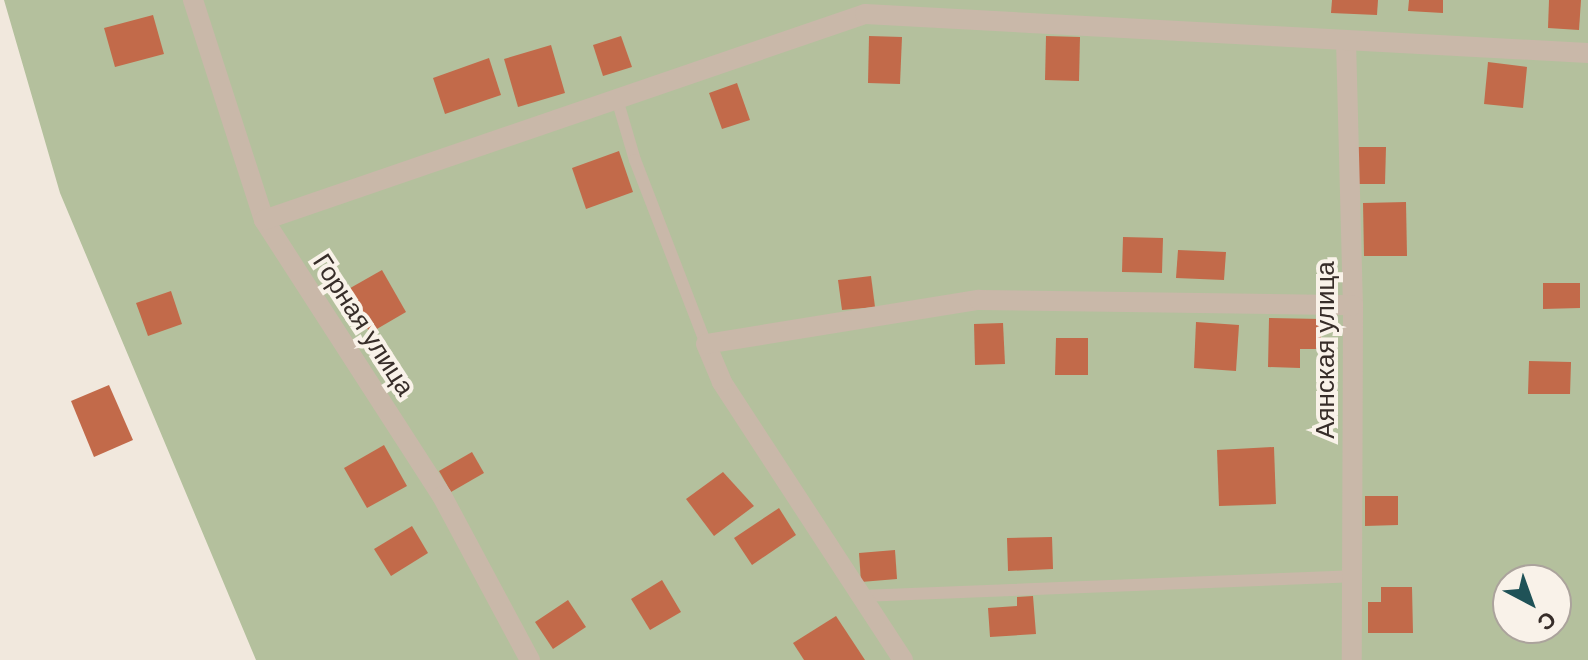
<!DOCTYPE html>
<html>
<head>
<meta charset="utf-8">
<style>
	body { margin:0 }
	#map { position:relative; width:1588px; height:660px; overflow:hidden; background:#f1e8dd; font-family:"DM Sans",sans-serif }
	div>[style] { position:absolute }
	.green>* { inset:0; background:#b4c09d }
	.building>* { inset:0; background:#c26a4a }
	.lane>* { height:12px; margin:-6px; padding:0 6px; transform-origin:6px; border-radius:6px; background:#c9b8a9 }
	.street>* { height:20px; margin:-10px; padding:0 10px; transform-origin:10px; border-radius:10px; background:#c9b8a9 }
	span { translate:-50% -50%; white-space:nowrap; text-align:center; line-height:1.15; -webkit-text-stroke:8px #f9f2e9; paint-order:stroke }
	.street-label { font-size:26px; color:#372d29 }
	.north { position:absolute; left:1492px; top:564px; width:80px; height:80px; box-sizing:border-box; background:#f9f2e9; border:2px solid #aba39c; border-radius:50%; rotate:139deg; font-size:22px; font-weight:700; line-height:32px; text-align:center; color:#372d29 }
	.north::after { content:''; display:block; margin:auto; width:28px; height:36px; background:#1f5257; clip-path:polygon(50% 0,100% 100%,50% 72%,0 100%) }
</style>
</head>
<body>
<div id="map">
	<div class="green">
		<div style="clip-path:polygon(evenodd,4px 0,1588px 0,1588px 660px,256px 660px,60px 193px,4px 0,1508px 580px,1556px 580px,1556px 628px,1508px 628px,1508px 580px)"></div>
	</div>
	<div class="building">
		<div style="clip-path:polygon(1332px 0,1378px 0,1377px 15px,1331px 13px)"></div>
		<div style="clip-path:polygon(1409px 0,1443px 0,1443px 13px,1408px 11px)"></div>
		<div style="clip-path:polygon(1549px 0,1581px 0,1579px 30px,1548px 28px)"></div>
		<div style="clip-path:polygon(153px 15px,164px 54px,115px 67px,104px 28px)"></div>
		<div style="clip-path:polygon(621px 36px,632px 67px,603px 76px,593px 45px)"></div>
		<div style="clip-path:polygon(869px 36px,902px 37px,900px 84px,868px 83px)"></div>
		<div style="clip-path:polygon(1046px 36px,1080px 37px,1079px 81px,1045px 80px)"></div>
		<div style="clip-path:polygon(551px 45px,565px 93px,518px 107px,504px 59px)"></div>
		<div style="clip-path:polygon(489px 58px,501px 95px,445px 114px,433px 78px)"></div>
		<div style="clip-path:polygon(1488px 62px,1527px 67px,1523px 108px,1484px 104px)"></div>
		<div style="clip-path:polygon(737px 83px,750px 120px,722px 129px,709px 93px)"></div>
		<div style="clip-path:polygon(1355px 147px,1386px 147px,1385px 184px,1354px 184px)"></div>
		<div style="clip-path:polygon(619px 151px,633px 192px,586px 209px,572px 168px)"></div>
		<div style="clip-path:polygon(1406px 202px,1407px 256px,1364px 256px,1363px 203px)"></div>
		<div style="clip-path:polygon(1123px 237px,1163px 238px,1162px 273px,1122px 272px)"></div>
		<div style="clip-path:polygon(1178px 250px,1226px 252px,1224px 280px,1176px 278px)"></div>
		<div style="clip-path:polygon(382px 270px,406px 312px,370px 333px,345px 291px)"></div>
		<div style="clip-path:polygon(871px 276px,875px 307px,842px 310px,838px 280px)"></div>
		<div style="clip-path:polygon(1543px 283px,1580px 283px,1580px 308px,1543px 309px)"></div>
		<div style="clip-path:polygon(171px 291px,182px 324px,148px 336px,136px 303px)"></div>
		<div style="clip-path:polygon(1269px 318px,1321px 319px,1321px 349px,1300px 349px,1300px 368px,1268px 367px)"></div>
		<div style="clip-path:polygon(1196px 322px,1239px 325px,1236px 371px,1194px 368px)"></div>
		<div style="clip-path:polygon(1003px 323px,1005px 364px,975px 365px,974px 324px)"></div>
		<div style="clip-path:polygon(1056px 338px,1088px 338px,1088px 375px,1055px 375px)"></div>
		<div style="clip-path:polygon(1529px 361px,1571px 362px,1570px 394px,1528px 394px)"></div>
		<div style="clip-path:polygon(109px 385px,133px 440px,94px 457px,71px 401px)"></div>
		<div style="clip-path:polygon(384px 445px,407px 486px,367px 508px,344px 468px)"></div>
		<div style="clip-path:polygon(1274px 447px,1276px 504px,1219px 506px,1217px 450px)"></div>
		<div style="clip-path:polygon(472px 452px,484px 473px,451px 492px,439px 471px)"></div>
		<div style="clip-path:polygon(723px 472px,754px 506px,714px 536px,686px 499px)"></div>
		<div style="clip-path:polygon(1365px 496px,1398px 496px,1398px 525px,1365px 526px)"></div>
		<div style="clip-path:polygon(779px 508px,796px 535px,752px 565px,734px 538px)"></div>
		<div style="clip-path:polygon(412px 526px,428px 553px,391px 576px,374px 549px)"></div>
		<div style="clip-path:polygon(1052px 537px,1053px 569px,1008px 571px,1007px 538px)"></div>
		<div style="clip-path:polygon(895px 550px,897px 579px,861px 582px,859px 553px)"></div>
		<div style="clip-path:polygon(662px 580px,681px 612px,650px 630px,631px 599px)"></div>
		<div style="clip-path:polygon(1381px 587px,1412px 587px,1413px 633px,1368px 633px,1368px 602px,1381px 602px)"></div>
		<div style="clip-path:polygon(1033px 596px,1036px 634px,990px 637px,988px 608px,1017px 606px,1017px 597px)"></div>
		<div style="clip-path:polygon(568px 600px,586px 627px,553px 649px,535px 622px)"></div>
		<div style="clip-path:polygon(836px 616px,865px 660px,804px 660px,793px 643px)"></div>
	</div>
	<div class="lane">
		<div style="left:617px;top:99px;width:64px;rotate:73.6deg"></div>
		<div style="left:635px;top:160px;width:197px;rotate:68.9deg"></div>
		<div style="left:861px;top:596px;width:491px;rotate:-2.3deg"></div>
	</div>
	<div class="street">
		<div style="left:193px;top:0;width:231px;rotate:72.1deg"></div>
		<div style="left:264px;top:220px;width:328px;rotate:57.2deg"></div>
		<div style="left:442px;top:496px;width:186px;rotate:61.8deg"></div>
		<div style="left:1346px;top:40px;width:265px;rotate:88.5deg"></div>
		<div style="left:1353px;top:305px;width:355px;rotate:90.2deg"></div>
		<div style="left:264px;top:220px;width:635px;rotate:-18.92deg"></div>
		<div style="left:865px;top:14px;width:724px;rotate:3.09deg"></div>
		<div style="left:903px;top:660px;width:332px;rotate:-123.1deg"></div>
		<div style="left:722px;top:382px;width:41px;rotate:-112.8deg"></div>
		<div style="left:706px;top:344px;width:277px;rotate:-9.2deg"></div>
		<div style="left:979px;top:300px;width:374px;rotate:0.8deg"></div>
	</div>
	<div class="street-label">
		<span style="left:363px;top:325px;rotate:57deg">Горная улица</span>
		<span style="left:1326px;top:350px;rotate:-90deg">Аянская улица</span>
	</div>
	<div class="north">С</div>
</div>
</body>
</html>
